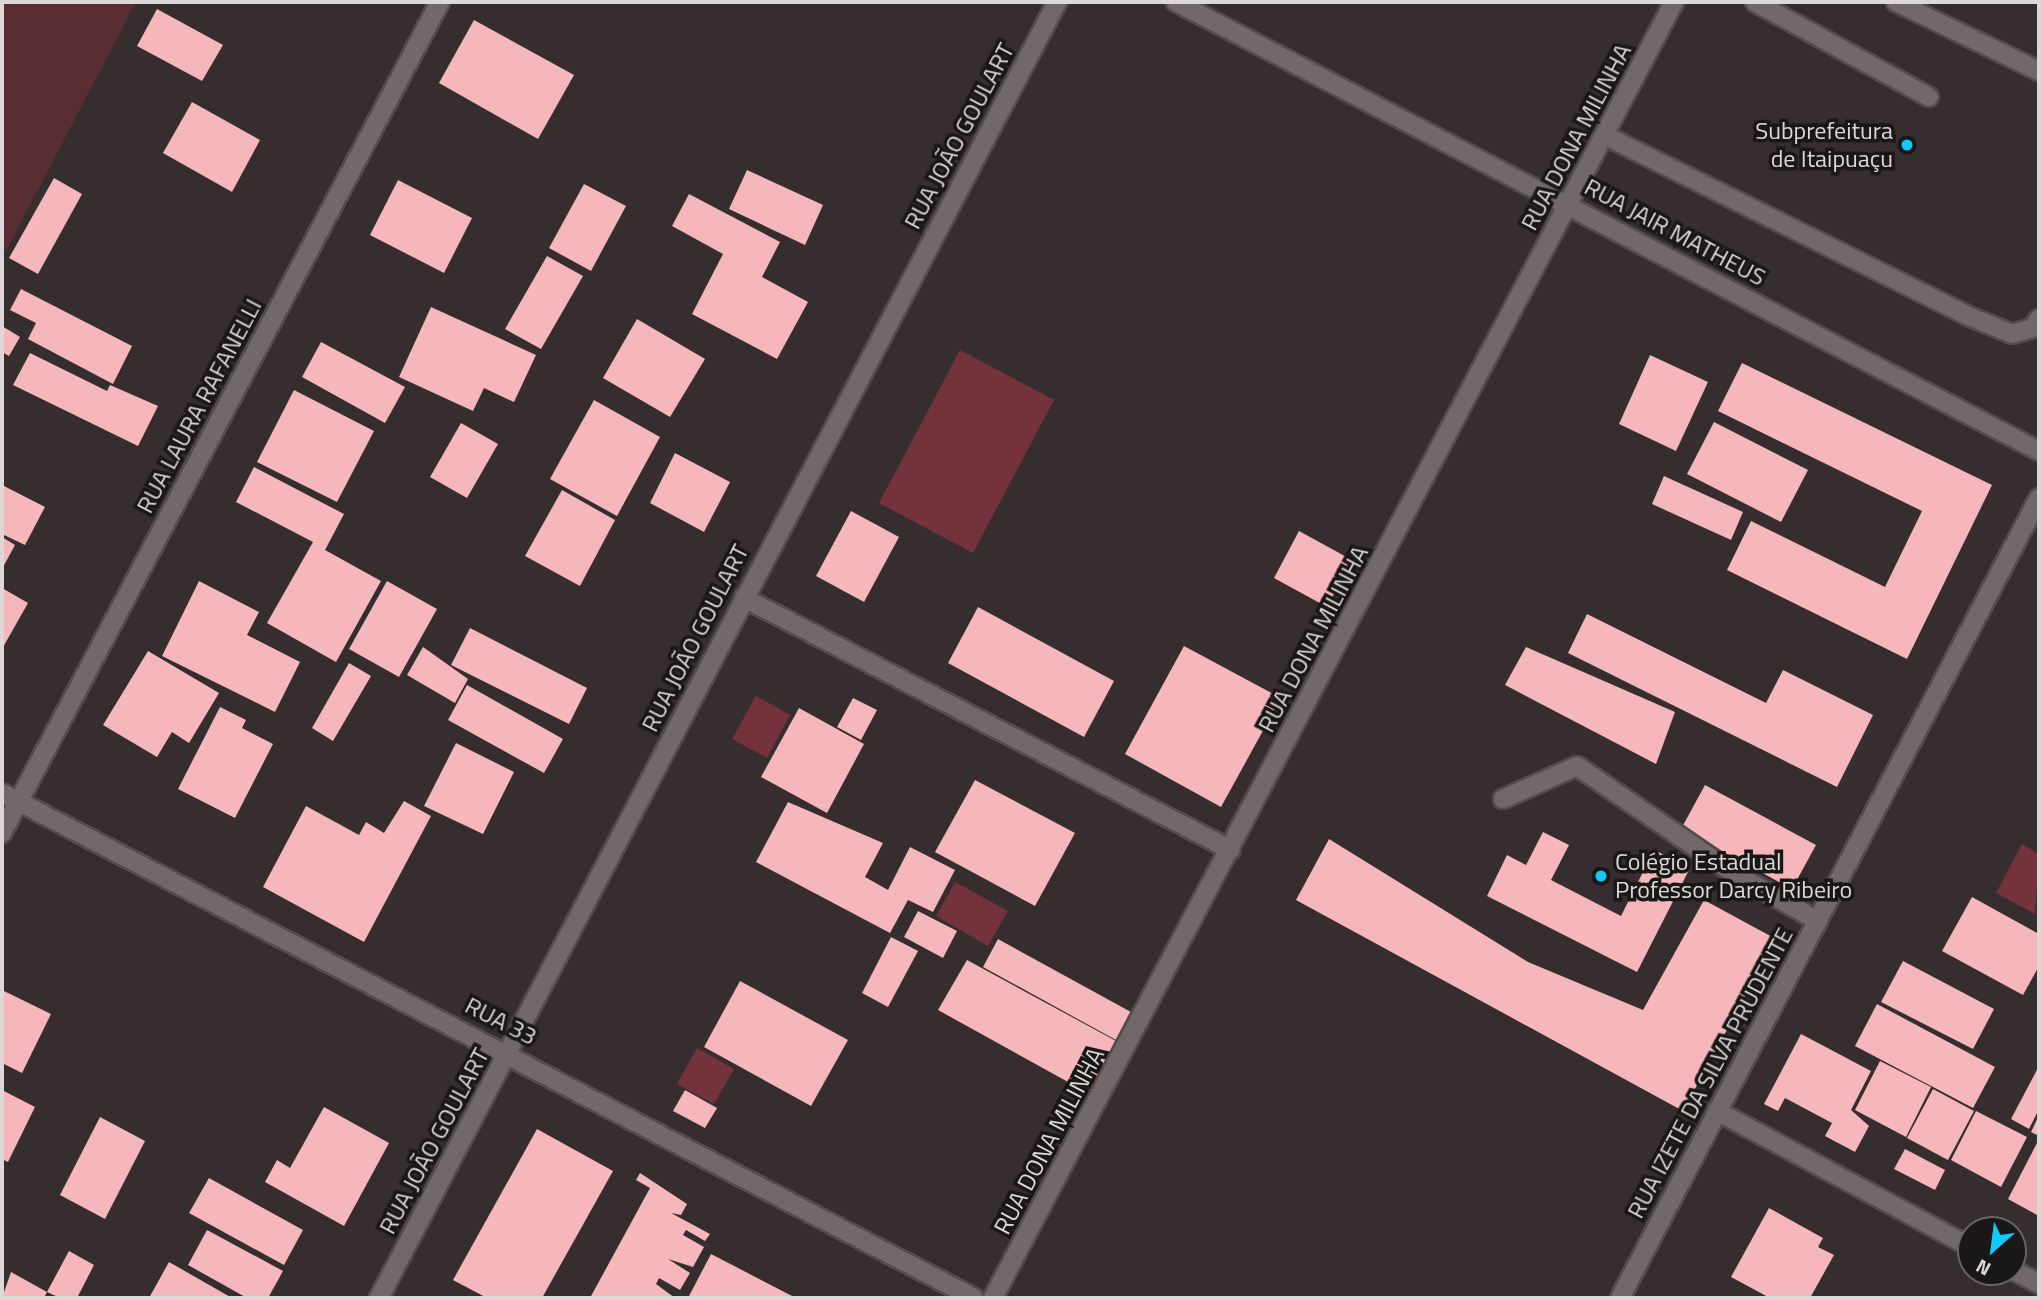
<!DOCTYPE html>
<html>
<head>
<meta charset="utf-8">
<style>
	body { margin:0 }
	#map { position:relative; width:2041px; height:1300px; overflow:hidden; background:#352d2e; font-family:"Titillium Web",sans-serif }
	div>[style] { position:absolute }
	.green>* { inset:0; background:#592e33 }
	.water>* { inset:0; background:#74333c }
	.building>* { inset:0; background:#f6b7bc }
	.roads { filter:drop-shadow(2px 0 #534c4c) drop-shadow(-2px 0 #534c4c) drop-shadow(0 2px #534c4c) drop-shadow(0 -2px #534c4c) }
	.lane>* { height:18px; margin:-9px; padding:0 9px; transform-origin:9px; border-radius:9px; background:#716969 }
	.street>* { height:18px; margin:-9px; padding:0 9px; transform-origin:9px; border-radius:9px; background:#716969 }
	.dots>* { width:19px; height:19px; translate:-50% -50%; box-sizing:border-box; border:4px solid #1a1717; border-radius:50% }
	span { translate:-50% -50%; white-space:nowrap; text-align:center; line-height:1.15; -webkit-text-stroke:7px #1a1717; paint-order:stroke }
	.poi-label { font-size:24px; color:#ddd8d8 }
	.right { translate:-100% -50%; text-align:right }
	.left { translate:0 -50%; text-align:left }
	.street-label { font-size:24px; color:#ddd8d8 }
	.frame { position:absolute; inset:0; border:4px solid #ddd8d8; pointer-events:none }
	.north { position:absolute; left:1957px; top:1216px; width:70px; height:70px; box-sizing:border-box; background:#1a1717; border:2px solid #686464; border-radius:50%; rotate:208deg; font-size:19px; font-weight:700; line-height:28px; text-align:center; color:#ddd8d8 }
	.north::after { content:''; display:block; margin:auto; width:24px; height:32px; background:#10cafa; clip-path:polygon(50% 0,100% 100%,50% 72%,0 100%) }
</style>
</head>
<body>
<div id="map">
	<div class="green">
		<div style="clip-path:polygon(2px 2px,136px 2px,6px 251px,2px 249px)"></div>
	</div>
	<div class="water">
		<div style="clip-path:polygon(960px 350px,1054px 400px,973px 553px,879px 503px)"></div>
		<div style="clip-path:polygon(756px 696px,790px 715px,767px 758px,732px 739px)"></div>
		<div style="clip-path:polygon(2022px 844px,2039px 854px,2035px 914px,1996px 893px)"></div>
		<div style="clip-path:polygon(955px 882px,1008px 911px,988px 946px,936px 916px)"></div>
		<div style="clip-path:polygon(697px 1048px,734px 1069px,714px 1104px,677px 1084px)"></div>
	</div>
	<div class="building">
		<div style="clip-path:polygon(157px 9px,223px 45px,202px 81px,137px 46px)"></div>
		<div style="clip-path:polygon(474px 20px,574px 75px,538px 139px,439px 83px)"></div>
		<div style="clip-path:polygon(192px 102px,260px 140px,232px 192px,163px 153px)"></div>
		<div style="clip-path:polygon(747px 170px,823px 205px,805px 245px,729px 209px)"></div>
		<div style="clip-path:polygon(54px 178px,82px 194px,38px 274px,9px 258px)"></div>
		<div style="clip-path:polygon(398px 180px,472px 218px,444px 273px,370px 235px)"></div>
		<div style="clip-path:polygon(584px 184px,626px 206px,591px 271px,549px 248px)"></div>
		<div style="clip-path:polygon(689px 194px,780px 242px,762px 277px,808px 302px,777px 359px,692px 314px,723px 254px,672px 226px)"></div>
		<div style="clip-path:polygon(547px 256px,583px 276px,541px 349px,505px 329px)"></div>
		<div style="clip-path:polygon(21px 289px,132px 346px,113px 384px,28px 339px,36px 323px,10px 310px)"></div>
		<div style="clip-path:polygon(431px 307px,536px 355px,514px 402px,484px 388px,473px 411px,399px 377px)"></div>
		<div style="clip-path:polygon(637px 319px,705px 359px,670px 417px,603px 378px)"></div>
		<div style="clip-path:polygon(2px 326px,20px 337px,9px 356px,2px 352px)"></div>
		<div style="clip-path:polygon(321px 342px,405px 387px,385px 423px,302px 377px)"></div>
		<div style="clip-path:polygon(30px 353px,107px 391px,110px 385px,158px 406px,138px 446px,13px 385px)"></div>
		<div style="clip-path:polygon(1650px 355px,1708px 382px,1676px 451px,1619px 424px)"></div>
		<div style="clip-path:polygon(1742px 363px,1992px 485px,1907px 659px,1727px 570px,1751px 521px,1885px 587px,1922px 511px,1718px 411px)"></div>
		<div style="clip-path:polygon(294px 390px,374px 431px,337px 502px,257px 462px)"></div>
		<div style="clip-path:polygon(594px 400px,660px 437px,617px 516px,550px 479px)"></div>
		<div style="clip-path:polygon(1714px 422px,1808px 470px,1781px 522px,1687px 474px)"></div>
		<div style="clip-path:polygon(461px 423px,498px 444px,467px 498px,430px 477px)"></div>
		<div style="clip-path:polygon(675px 453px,730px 482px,704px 532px,650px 503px)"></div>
		<div style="clip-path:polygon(254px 467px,344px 514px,325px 550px,381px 581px,336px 662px,267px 623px,313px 542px,236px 502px)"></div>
		<div style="clip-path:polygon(1664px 476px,1743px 512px,1731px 540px,1652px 504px)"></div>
		<div style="clip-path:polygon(2px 485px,45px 507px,25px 545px,2px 534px)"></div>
		<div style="clip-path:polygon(562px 490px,615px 520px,580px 586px,525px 556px)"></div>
		<div style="clip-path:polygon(851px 511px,899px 537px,864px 602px,816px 576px)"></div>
		<div style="clip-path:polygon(1299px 531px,1352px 560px,1327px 607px,1274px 578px)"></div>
		<div style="clip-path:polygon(2px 537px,15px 545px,2px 569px)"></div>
		<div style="clip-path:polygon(199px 581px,259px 612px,247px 635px,300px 662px,275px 712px,162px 656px)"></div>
		<div style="clip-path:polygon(387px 581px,437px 609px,399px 677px,349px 649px)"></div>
		<div style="clip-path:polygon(2px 588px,28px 603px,2px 649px)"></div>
		<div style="clip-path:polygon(978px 607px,1114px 681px,1084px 737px,948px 663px)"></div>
		<div style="clip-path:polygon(1587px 614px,1766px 703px,1783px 670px,1873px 715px,1837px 787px,1568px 653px)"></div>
		<div style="clip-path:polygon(470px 628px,587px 688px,569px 724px,451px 665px)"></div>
		<div style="clip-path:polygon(1184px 646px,1281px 698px,1221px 807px,1125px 754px)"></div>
		<div style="clip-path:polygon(423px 647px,468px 679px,455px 703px,407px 675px)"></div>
		<div style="clip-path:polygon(1526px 647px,1675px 712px,1656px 764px,1505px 685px)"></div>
		<div style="clip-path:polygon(148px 651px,219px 693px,189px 743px,172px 732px,157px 757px,103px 725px)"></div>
		<div style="clip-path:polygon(349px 663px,371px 676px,333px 741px,312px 728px)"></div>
		<div style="clip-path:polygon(467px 685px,563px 739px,544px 773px,448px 720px)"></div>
		<div style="clip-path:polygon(853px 698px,877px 710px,861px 740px,837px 727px)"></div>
		<div style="clip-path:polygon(220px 707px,246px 720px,242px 728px,273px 744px,235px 818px,178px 789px)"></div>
		<div style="clip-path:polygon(799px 708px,864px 744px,827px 813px,761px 777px)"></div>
		<div style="clip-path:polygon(456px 743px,514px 772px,483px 834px,424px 806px)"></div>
		<div style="clip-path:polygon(975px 780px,1075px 833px,1035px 906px,935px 852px)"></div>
		<div style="clip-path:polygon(1705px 785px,1816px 845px,1792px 889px,1681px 829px)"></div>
		<div style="clip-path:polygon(404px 801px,431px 816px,364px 942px,263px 887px,306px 806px,359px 835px,366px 822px,384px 833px)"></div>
		<div style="clip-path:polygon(788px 802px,883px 843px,865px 877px,888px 890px,910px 847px,955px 870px,933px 912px,908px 900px,890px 933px,756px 862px)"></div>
		<div style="clip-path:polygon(1543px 832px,1569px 845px,1551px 880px,1621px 916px,1654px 850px,1690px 868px,1637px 972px,1487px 896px,1507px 855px,1526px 865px)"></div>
		<div style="clip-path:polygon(1329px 839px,1528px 962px,1643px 1010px,1704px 900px,1776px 939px,1683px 1111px,1296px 900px)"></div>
		<div style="clip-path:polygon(1972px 897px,2039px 934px,2039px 966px,2023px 995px,1942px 951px)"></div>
		<div style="clip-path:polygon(918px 911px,957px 931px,943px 958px,904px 937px)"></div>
		<div style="clip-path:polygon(891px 937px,918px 951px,888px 1007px,862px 993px)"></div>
		<div style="clip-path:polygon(998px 939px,1131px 1012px,1116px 1040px,983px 967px)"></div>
		<div style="clip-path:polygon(967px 960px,1116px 1041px,1088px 1093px,938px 1010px)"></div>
		<div style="clip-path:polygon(1903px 961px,1994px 1009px,1973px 1049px,1881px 1002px)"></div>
		<div style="clip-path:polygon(740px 981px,848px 1040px,811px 1106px,704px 1047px)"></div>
		<div style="clip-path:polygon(2px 990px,51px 1014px,22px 1073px,2px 1063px)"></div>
		<div style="clip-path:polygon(1877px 1004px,1995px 1067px,1973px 1108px,1855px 1046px)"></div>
		<div style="clip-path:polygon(1801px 1034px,1871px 1071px,1851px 1110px,1869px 1126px,1855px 1152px,1825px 1136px,1832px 1123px,1785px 1098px,1778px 1111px,1764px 1104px)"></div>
		<div style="clip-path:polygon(1880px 1061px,1931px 1087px,1906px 1137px,1855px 1110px)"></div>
		<div style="clip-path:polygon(2039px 1066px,2039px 1109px,2029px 1129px,2011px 1119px)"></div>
		<div style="clip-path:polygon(1933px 1089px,1974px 1111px,1948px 1160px,1907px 1138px)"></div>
		<div style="clip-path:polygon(2px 1090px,35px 1107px,8px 1162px,2px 1159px)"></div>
		<div style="clip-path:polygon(685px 1090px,717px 1108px,705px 1128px,673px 1111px)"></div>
		<div style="clip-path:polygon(324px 1107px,389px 1143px,344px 1226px,265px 1182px,277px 1160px,290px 1168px)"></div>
		<div style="clip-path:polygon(1976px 1111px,2027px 1137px,2001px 1187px,1951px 1160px)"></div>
		<div style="clip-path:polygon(2039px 1115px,2039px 1136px,2031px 1132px)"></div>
		<div style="clip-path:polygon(100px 1117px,145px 1141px,105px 1219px,60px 1195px)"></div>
		<div style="clip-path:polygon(537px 1129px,613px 1171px,542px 1298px,487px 1298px,453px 1280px)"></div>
		<div style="clip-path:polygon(2039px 1139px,2039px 1216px,2008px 1199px)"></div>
		<div style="clip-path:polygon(1905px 1149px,1945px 1170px,1935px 1190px,1894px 1169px)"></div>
		<div style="clip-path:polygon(640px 1173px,687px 1204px,681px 1215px,671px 1213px,710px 1234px,705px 1241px,686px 1230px,683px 1235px,704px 1247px,693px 1267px,668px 1259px,690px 1273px,680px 1290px,659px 1278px,656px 1284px,675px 1298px,590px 1298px,650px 1188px,636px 1180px)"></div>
		<div style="clip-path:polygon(209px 1178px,303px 1230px,284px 1265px,189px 1213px)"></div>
		<div style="clip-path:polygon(1769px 1208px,1823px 1238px,1818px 1247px,1834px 1255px,1810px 1298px,1770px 1298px,1731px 1277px)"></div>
		<div style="clip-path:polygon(207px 1230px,283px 1271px,268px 1298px,247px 1298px,188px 1265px)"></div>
		<div style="clip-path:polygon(69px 1251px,94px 1265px,77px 1298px,60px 1298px,47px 1292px)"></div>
		<div style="clip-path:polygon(711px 1254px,796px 1298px,688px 1298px)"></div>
		<div style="clip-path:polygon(169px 1262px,232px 1298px,149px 1298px)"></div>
		<div style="clip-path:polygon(11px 1272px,47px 1292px,44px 1298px,2px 1298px)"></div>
	</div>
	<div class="roads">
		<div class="lane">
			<div style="left:1755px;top:2px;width:198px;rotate:28.6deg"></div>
			<div style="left:1896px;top:2px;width:159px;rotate:25.8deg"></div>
			<div style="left:1606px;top:136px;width:402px;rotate:26.4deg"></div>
			<div style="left:1966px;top:315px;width:50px;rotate:22.4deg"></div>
			<div style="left:2012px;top:334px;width:22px;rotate:-16deg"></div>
			<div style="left:2033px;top:328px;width:11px;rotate:-56deg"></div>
			<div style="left:1503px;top:799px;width:81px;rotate:-24deg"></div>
			<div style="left:1577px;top:766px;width:188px;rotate:34.4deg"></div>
			<div style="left:1732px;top:872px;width:99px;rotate:29.7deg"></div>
		</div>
		<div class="street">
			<div style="left:1176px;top:2px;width:973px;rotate:27.49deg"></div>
			<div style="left:744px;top:598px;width:548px;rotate:27.36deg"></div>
			<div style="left:2px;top:793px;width:1095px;rotate:27.45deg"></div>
			<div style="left:2px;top:833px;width:939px;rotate:-62.21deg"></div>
			<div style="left:1717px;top:1111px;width:288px;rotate:28.2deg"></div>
			<div style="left:2013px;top:1270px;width:30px;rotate:28deg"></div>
			<div style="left:379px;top:1298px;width:1463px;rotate:-62.38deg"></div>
			<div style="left:993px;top:1298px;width:1464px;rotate:-62.28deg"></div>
			<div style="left:1620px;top:1298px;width:903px;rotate:-62.36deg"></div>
		</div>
	</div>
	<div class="dots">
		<div style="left:1907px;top:145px;background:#10cafa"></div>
		<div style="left:1601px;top:876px;background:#10cafa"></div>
	</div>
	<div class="poi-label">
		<span class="right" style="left:1893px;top:145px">Subprefeitura<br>de Itaipuaçu</span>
		<span class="left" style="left:1615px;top:876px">Colégio Estadual<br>Professor Darcy Ribeiro</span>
	</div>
	<div class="street-label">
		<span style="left:959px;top:136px;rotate:-62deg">RUA JOÃO GOULART</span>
		<span style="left:1576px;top:137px;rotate:-62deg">RUA DONA MILINHA</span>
		<span style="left:1675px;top:232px;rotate:28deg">RUA JAIR MATHEUS</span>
		<span style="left:199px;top:406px;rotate:-62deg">RUA LAURA RAFANELLI</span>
		<span style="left:695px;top:638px;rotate:-63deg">RUA JOÃO GOULART</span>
		<span style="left:1313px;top:639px;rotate:-62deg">RUA DONA MILINHA</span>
		<span style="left:501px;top:1021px;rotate:27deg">RUA 33</span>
		<span style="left:1710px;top:1073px;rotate:-62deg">RUA IZETE DA SILVA PRUDENTE</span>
		<span style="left:434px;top:1141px;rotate:-62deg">RUA JOÃO GOULART</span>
		<span style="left:1049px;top:1141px;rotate:-62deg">RUA DONA MILINHA</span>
	</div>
	<div class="frame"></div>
	<div class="north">N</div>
</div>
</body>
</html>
